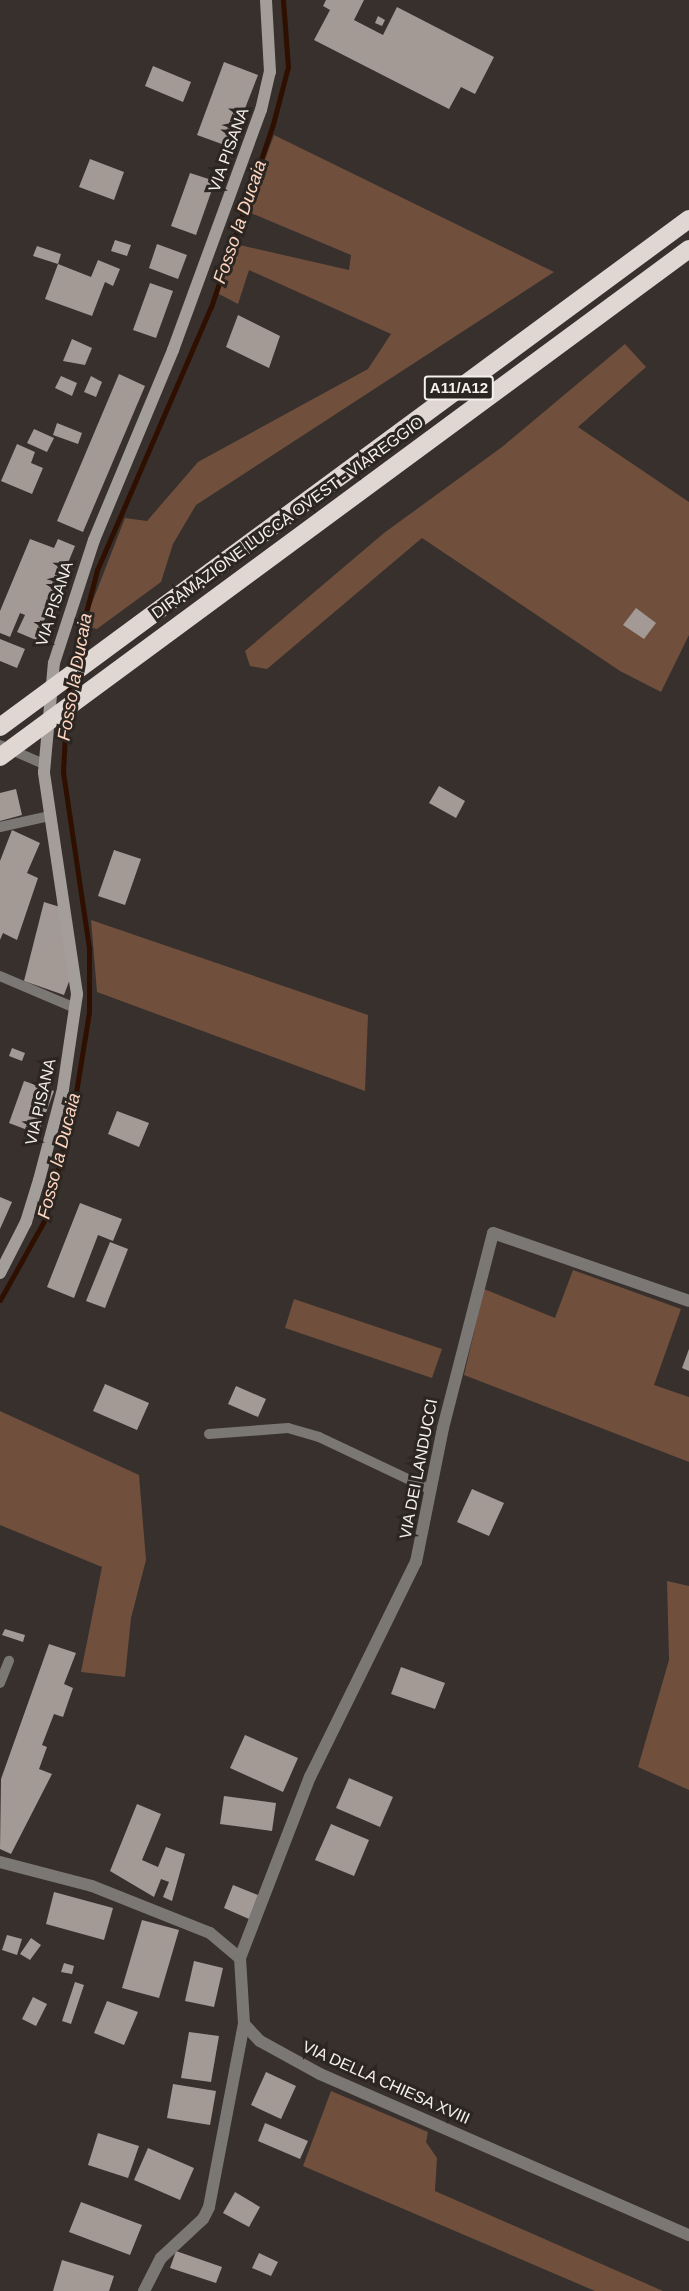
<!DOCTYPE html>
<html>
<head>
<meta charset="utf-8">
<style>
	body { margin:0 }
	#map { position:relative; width:689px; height:2291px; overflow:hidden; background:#37302c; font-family:Arial,sans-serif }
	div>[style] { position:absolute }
	.green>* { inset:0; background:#704f3d }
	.stream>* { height:5px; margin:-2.5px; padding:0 2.5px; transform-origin:2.5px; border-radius:2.5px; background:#2f0f00 }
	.building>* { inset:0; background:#a39a96 }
	.lane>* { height:10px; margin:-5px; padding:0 5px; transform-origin:5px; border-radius:5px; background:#7b7775 }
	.street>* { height:12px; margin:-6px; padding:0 6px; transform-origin:6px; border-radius:6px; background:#7b7775 }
	.secondary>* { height:12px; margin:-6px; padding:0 6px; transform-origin:6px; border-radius:6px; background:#a49e9b }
	.highway>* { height:18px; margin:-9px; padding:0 9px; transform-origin:9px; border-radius:9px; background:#e0d7d2 }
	span { translate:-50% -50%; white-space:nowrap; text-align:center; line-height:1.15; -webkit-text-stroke:6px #2c2622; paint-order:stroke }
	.shield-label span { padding:2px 4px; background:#2c2622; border:2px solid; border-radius:4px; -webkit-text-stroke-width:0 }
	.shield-label { font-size:15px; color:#f4f0ed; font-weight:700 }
	.street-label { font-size:16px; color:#f4f0ed }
	.water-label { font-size:18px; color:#ffd6c0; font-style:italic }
</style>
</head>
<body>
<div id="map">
	<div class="green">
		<div style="clip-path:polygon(274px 135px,554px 272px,196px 505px,173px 544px,161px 582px,97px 629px,83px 626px,125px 518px,147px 521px,198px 462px,368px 369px,391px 334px,249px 270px,238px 304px,217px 293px,235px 244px,349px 270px,351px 255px,246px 211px)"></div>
		<div style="clip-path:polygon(625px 344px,646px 367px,578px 427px,689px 502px,689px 635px,661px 692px,620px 671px,422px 538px,267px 669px,250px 666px,245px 651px,384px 533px,502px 447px)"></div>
		<div style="clip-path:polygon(91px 920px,368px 1015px,365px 1091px,97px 992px)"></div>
		<div style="clip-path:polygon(573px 1270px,681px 1309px,654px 1385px,689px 1397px,689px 1462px,464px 1375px,484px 1289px,555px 1318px)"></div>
		<div style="clip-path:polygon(294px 1299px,442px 1349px,432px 1378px,285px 1328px)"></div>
		<div style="clip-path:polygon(0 1411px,139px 1475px,146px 1560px,131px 1618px,125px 1677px,81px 1672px,102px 1567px,0 1525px)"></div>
		<div style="clip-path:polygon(667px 1581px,689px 1586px,689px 1790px,638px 1767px,669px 1660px)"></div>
		<div style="clip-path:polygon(331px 2091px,428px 2132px,426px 2142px,437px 2158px,435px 2191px,663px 2291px,595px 2291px,303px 2166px)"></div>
	</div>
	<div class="stream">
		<div style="left:71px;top:670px;width:103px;rotate:-75.4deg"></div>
		<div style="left:97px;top:570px;width:287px;rotate:-66.6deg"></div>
		<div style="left:211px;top:307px;width:193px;rotate:-71.3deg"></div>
		<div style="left:273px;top:124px;width:59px;rotate:-75.3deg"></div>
		<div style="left:288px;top:67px;width:67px;rotate:-94.3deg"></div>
		<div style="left:67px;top:703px;width:21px;rotate:-82deg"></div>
		<div style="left:0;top:1300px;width:93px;rotate:-60.9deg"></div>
		<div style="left:45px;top:1219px;width:112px;rotate:-75.5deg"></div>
		<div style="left:73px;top:1111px;width:100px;rotate:-80.8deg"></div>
		<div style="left:89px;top:1012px;width:64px;rotate:-90deg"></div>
		<div style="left:89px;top:948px;width:178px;rotate:-98.4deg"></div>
		<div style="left:63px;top:772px;width:57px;rotate:-87deg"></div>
	</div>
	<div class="building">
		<div style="clip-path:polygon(326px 0,364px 0,354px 20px,383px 35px,397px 7px,494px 57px,475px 94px,461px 87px,449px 109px,314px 40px,330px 10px,323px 6px)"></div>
		<div style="clip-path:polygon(378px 16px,385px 20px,382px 26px,375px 23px)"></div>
		<div style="clip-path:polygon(224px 62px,258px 75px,230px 147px,197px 135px)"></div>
		<div style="clip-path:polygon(153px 66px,191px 82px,183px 102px,145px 86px)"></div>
		<div style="clip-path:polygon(90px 159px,124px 172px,114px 200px,79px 187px)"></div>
		<div style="clip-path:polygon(190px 173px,215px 181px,196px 235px,171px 226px)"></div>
		<div style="clip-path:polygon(115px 240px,131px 245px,127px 256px,111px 251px)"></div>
		<div style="clip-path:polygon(157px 244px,187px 255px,178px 279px,149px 268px)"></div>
		<div style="clip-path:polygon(37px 246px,61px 254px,58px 264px,33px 256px)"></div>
		<div style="clip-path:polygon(98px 260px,120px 269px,113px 286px,105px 282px,92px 316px,45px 299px,58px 264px,91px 277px)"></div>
		<div style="clip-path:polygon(150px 283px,173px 291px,156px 338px,133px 330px)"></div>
		<div style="clip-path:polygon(238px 315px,280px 336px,269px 368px,226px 347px)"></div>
		<div style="clip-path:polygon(72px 339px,92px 348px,85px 365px,63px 361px)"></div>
		<div style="clip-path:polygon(119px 374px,145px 386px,83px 532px,57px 521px)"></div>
		<div style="clip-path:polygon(61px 376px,77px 383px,72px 396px,55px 388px)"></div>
		<div style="clip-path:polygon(91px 376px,102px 382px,96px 397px,84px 392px)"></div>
		<div style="clip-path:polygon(57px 423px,82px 433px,78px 444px,53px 435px)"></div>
		<div style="clip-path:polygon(34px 429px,54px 438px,47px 452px,27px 443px)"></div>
		<div style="clip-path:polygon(17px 444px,35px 452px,31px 463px,43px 468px,32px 494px,1px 481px)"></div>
		<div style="clip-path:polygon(30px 539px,54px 548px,58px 539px,75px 546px,36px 640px,17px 632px,25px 615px,20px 613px,10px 637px,0 633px,0 611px)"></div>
		<div style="clip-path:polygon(636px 608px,656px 623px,644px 639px,623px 625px)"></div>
		<div style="clip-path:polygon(0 639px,25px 649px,17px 668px,0 661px)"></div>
		<div style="clip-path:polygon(439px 786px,465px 801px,456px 818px,429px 803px)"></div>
		<div style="clip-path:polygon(16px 789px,22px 815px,0 821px,0 793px)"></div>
		<div style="clip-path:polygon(12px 830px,40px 843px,27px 873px,38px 878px,17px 940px,3px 933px,0 940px,0 861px)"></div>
		<div style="clip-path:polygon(114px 850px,141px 859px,125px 905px,98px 896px)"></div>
		<div style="clip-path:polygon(44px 902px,60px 907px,70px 979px,64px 995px,24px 981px)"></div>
		<div style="clip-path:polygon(12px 1048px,25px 1053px,22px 1061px,9px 1056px)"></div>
		<div style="clip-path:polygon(24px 1081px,54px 1091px,38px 1134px,9px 1123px)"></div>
		<div style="clip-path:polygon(117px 1111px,149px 1123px,139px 1147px,108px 1134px)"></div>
		<div style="clip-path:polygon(0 1197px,12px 1202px,0 1229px)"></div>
		<div style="clip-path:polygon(80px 1203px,122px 1219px,113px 1241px,98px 1235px,74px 1298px,47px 1287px)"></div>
		<div style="clip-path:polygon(110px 1242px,128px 1249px,105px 1308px,86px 1301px)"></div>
		<div style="clip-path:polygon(689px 1349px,689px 1371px,682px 1368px)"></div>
		<div style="clip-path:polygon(105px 1384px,149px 1403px,137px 1430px,93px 1411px)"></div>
		<div style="clip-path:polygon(236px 1386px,266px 1399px,258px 1417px,228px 1404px)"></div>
		<div style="clip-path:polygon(472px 1489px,504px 1503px,489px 1536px,457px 1522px)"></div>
		<div style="clip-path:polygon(5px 1629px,25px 1635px,23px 1642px,2px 1635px)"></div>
		<div style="clip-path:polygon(49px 1644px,76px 1653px,64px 1684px,73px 1688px,63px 1717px,54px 1714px,42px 1745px,47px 1747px,39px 1769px,52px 1774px,11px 1854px,0 1849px,1px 1779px)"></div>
		<div style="clip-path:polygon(401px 1667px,445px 1683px,435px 1709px,391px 1694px)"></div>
		<div style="clip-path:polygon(245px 1735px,298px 1758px,283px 1792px,230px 1768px)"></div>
		<div style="clip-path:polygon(349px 1778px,393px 1797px,380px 1827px,336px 1808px)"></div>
		<div style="clip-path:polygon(224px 1796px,276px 1803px,272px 1831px,220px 1824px)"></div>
		<div style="clip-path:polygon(137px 1804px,161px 1814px,142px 1860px,158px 1867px,166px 1847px,185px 1854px,172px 1901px,163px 1897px,169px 1882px,161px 1879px,154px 1897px,110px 1871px)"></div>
		<div style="clip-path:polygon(331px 1824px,369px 1840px,354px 1876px,315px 1860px)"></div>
		<div style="clip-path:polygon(233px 1885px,258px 1895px,249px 1919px,224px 1908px)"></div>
		<div style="clip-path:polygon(54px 1892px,113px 1908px,104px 1940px,46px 1924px)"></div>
		<div style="clip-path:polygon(142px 1920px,179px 1930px,159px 1998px,122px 1988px)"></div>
		<div style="clip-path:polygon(7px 1935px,22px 1939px,17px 1955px,2px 1950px)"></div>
		<div style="clip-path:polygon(31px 1938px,41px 1945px,30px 1960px,20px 1954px)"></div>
		<div style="clip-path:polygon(194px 1961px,223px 1968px,214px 2007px,185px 2001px)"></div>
		<div style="clip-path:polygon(64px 1963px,74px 1966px,72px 1974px,61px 1972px)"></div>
		<div style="clip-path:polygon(75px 1982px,84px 1985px,71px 2024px,62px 2021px)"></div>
		<div style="clip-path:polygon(33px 1997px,47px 2004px,36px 2026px,22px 2019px)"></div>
		<div style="clip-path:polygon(107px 2001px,138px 2012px,124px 2045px,94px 2033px)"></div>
		<div style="clip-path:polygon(189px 2032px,219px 2036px,211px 2082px,181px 2078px)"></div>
		<div style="clip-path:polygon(266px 2072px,296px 2086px,281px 2119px,251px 2105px)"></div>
		<div style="clip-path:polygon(173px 2084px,216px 2091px,210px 2125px,167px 2118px)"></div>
		<div style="clip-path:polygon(265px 2123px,308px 2141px,300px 2159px,258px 2141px)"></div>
		<div style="clip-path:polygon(98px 2133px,139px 2146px,128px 2178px,88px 2165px)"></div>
		<div style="clip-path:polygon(148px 2148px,194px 2168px,180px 2200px,134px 2180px)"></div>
		<div style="clip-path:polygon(235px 2192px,260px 2207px,249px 2227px,223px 2213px)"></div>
		<div style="clip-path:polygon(81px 2202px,142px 2225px,130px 2255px,69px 2232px)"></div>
		<div style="clip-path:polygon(176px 2251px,222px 2267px,216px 2283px,170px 2268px)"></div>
		<div style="clip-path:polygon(259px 2253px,278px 2262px,271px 2276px,252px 2268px)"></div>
		<div style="clip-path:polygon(62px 2260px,114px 2276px,109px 2291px,53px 2291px)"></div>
	</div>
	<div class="lane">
		<div style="left:0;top:745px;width:48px;rotate:23.4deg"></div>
		<div style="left:0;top:827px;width:50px;rotate:-12.7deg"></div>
		<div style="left:0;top:976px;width:82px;rotate:23.1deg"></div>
		<div style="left:209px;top:1434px;width:79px;rotate:-4.3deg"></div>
		<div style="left:288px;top:1428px;width:32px;rotate:16deg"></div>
		<div style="left:319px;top:1437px;width:124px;rotate:25.3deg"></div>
		<div style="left:0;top:1683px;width:24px;rotate:-68deg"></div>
	</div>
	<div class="street">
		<div style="left:0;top:1862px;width:95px;rotate:14.6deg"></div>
		<div style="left:92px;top:1886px;width:127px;rotate:21.7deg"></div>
		<div style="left:210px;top:1933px;width:39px;rotate:40deg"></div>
		<div style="left:240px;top:1958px;width:66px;rotate:86.5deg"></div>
		<div style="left:244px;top:2024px;width:23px;rotate:47deg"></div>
		<div style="left:260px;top:2041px;width:68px;rotate:28.8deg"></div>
		<div style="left:320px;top:2074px;width:403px;rotate:23.6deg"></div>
		<div style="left:240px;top:1958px;width:194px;rotate:-68.9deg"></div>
		<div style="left:310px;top:1777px;width:240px;rotate:-63.8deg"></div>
		<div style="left:416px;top:1562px;width:137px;rotate:-78.6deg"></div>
		<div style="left:443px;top:1428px;width:201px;rotate:-75.6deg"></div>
		<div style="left:493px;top:1233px;width:207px;rotate:19.1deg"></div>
		<div style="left:144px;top:2291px;width:37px;rotate:-63deg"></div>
		<div style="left:161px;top:2258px;width:57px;rotate:-42.9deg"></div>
		<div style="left:203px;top:2219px;width:13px;rotate:-63deg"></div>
		<div style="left:209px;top:2207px;width:186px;rotate:-79.2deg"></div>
	</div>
	<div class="secondary">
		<div style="left:0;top:1273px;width:57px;rotate:-63deg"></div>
		<div style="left:26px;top:1222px;width:44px;rotate:-72.8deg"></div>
		<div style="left:39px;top:1180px;width:94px;rotate:-75.2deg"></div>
		<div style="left:63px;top:1089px;width:96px;rotate:-81.6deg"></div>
		<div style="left:77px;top:994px;width:224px;rotate:-98.5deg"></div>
		<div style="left:44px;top:772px;width:109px;rotate:-84.8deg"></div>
		<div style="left:54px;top:663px;width:129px;rotate:-72deg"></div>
		<div style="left:94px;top:540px;width:206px;rotate:-67.4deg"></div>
		<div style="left:173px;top:350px;width:256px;rotate:-69.9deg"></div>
		<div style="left:261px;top:110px;width:39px;rotate:-77deg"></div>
		<div style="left:270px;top:72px;width:72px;rotate:-93.2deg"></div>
	</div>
	<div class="highway">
		<div style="left:0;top:727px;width:856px;rotate:-36.4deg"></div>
		<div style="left:0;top:757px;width:856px;rotate:-36.4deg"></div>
	</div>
	<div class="shield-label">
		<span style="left:459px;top:388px">A11/A12</span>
	</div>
	<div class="street-label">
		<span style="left:229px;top:150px;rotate:-70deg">VIA PISANA</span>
		<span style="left:288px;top:518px;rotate:-36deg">DIRAMAZIONE LUCCA OVEST - VIAREGGIO</span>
		<span style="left:55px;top:604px;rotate:-72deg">VIA PISANA</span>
		<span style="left:41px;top:1102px;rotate:-77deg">VIA PISANA</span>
		<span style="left:419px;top:1469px;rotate:-79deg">VIA DEI LANDUCCI</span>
		<span style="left:386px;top:2083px;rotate:24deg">VIA DELLA CHIESA XVIII</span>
	</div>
	<div class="water-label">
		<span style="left:240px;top:222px;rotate:-71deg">Fosso la Ducaia</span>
		<span style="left:75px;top:677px;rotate:-80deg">Fosso la Ducaia</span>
		<span style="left:59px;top:1156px;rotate:-76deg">Fosso la Ducaia</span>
	</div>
</div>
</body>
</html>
